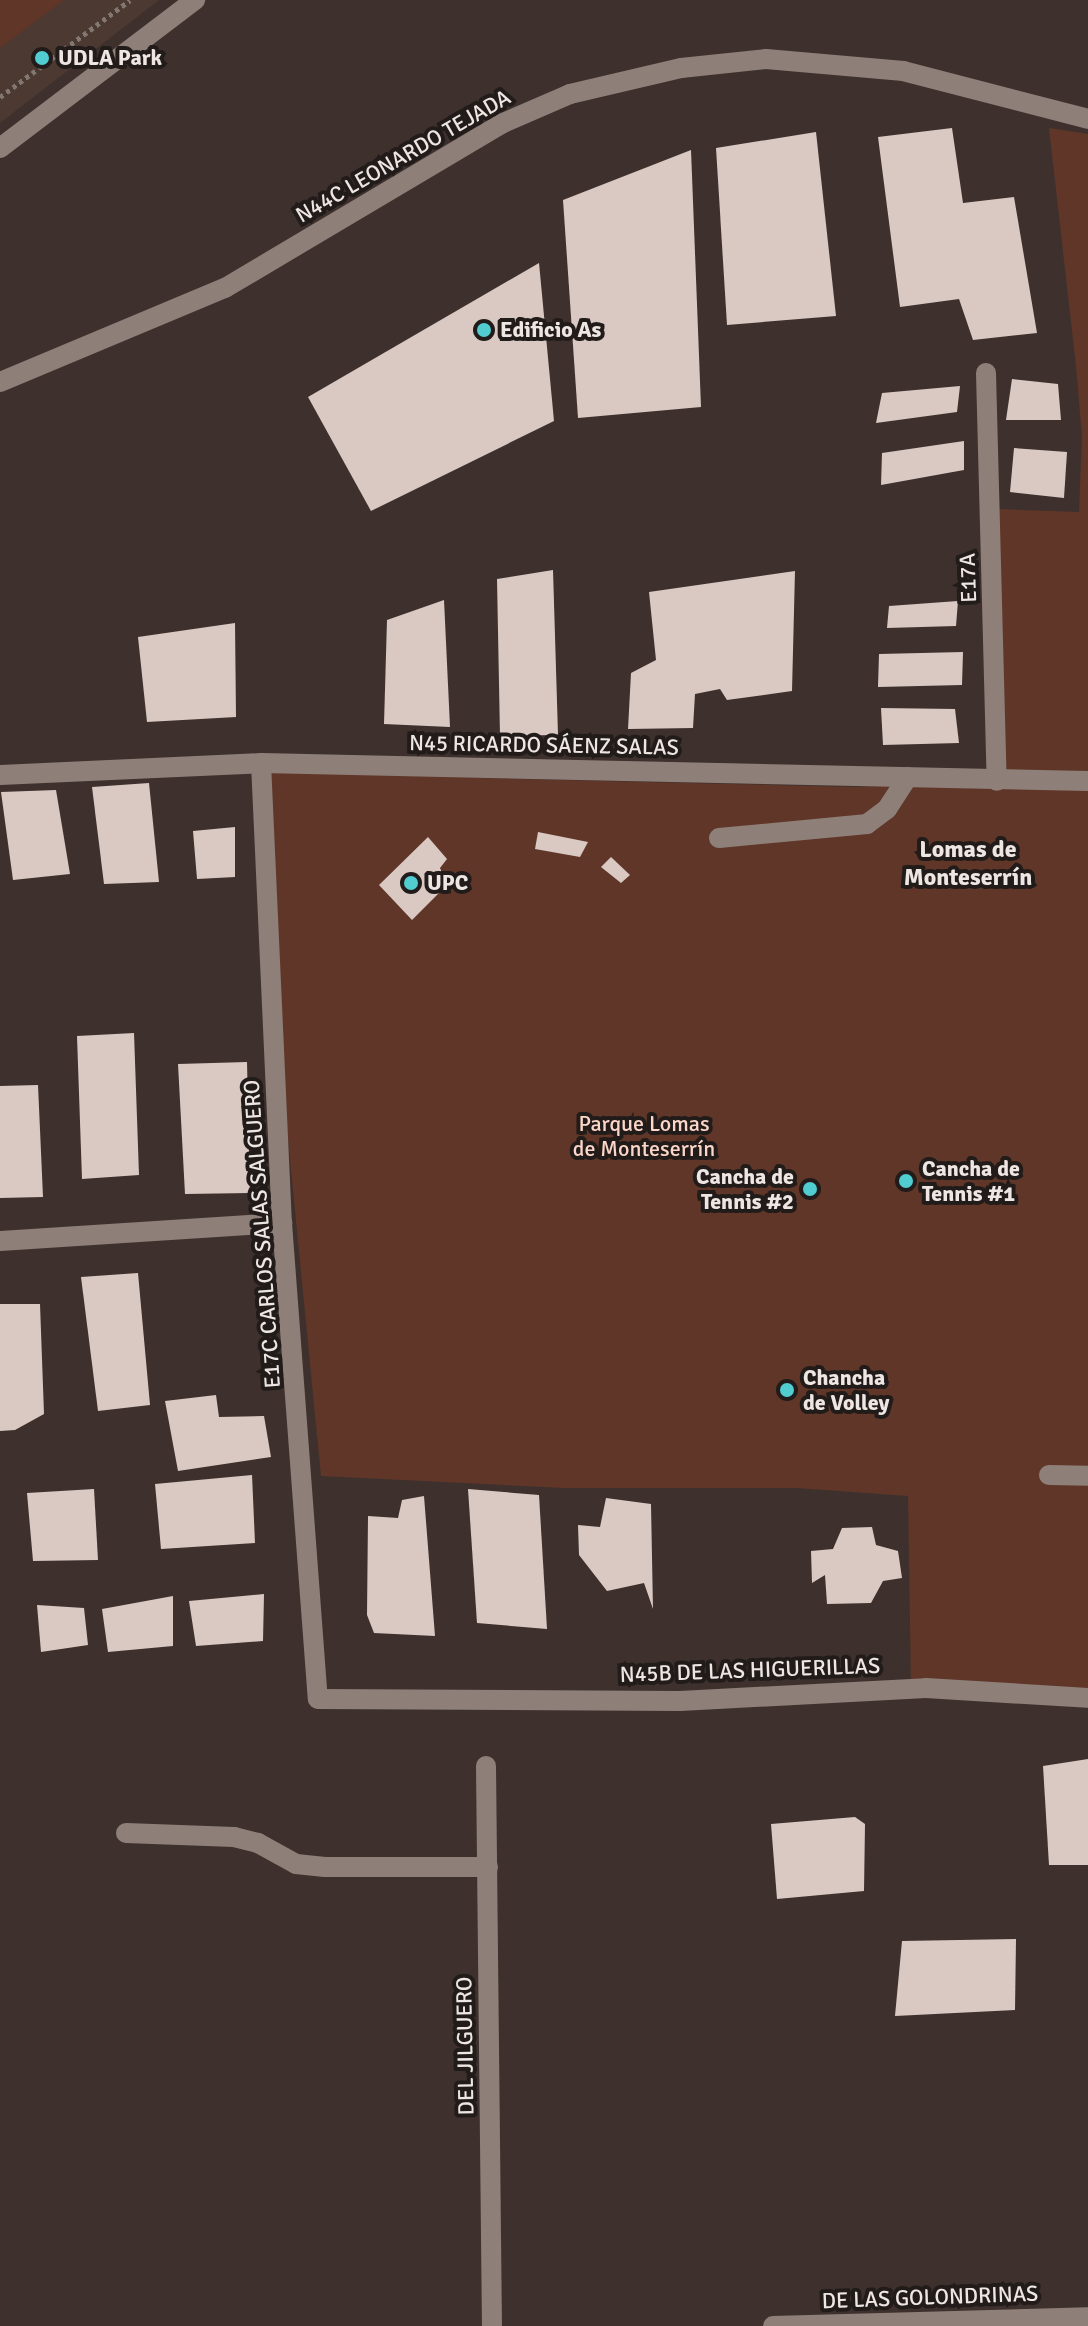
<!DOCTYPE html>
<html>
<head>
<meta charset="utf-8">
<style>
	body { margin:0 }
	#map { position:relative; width:1088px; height:2326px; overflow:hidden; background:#3e312d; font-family:Signika,sans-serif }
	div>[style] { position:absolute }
	.built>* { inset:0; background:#4c3932 }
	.green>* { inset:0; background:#5f3628 }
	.building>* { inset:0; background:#dac9c3 }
	.path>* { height:5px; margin-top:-2.5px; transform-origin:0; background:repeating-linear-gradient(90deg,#827773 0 4px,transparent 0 8px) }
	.service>* { height:20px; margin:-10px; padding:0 10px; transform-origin:10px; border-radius:10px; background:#8e7f79 }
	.minor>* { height:20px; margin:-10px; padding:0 10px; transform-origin:10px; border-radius:10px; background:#8e7f79 }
	.tertiary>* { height:20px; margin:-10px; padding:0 10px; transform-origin:10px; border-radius:10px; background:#8e7f79 }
	.dots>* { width:22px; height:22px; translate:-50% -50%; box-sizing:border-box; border:4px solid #211b19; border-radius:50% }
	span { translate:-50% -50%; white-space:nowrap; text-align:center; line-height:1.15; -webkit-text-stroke:8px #211b19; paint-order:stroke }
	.poi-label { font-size:22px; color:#eee6e3; font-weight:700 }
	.left { translate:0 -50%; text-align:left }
	.right { translate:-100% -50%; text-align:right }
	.street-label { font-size:22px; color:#eee6e3 }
	.park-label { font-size:22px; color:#fcd6c8 }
	.neighbourhood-label { font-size:24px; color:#eee6e3; font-weight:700 }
</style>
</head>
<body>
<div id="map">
	<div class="built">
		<div style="clip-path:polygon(0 0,159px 0,0 123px)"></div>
	</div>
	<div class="green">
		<div style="clip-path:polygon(0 0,64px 0,0 48px)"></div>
		<div style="clip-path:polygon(1049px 128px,1088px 134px,1088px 1694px,911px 1689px,908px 1496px,797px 1488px,564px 1488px,321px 1476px,274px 996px,261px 763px,481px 778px,859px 787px,997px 781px,998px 509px,1079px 512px,1082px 437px,1076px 366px)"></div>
	</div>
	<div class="building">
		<div style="clip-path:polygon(952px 128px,963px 203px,1014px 197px,1037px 333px,973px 340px,959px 299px,900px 307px,878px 137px)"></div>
		<div style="clip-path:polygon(816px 132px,836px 316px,727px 325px,716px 148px)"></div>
		<div style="clip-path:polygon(691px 150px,701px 407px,578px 418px,563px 200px)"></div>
		<div style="clip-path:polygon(539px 263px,554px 421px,371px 511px,308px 397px)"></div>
		<div style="clip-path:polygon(1012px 379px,1058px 384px,1061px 420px,1006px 420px)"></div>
		<div style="clip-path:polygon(960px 386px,957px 412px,876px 423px,882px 393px)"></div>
		<div style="clip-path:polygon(964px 441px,964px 470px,881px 485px,882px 453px)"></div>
		<div style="clip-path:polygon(1014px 448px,1067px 452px,1064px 498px,1010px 492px)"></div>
		<div style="clip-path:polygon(553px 570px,558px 735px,500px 736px,497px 579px)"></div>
		<div style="clip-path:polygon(795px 571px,792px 691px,727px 700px,720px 689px,695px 694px,693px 728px,628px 729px,631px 673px,656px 660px,649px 592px)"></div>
		<div style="clip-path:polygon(444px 600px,450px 727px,384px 724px,387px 620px)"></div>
		<div style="clip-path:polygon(958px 601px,956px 626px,887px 628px,889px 606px)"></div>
		<div style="clip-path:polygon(235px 623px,236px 717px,147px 722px,138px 637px)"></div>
		<div style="clip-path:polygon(963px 652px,962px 685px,878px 687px,879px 654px)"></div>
		<div style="clip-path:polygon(881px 708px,955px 709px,959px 743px,883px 745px)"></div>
		<div style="clip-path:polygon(149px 783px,159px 882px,104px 884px,92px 787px)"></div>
		<div style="clip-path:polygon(56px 790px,70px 874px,13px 880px,1px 792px)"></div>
		<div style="clip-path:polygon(235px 827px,235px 877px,197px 879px,193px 831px)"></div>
		<div style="clip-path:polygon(538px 832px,588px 842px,580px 857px,535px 849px)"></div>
		<div style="clip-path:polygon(428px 837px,447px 859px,440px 868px,447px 885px,412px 920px,379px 885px)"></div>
		<div style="clip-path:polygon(611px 857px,630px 875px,621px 883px,601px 867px)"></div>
		<div style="clip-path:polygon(134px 1033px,139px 1175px,82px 1179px,77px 1036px)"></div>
		<div style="clip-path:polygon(247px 1062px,250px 1193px,185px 1194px,178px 1064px)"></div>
		<div style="clip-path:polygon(38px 1085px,43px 1197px,0 1198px,0 1086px)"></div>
		<div style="clip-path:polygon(138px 1273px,150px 1405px,98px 1411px,81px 1277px)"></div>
		<div style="clip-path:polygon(0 1304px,40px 1304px,44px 1414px,15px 1430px,0 1431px)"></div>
		<div style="clip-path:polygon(216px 1395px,219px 1417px,264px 1416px,271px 1457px,178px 1471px,165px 1401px)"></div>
		<div style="clip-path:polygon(252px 1475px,255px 1543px,161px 1549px,155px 1484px)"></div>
		<div style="clip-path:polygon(94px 1489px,98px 1560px,33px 1561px,27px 1493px)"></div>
		<div style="clip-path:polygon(468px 1489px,539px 1495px,547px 1629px,477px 1623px)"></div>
		<div style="clip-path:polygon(424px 1496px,435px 1636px,374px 1633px,367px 1615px,368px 1516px,398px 1518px,402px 1500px)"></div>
		<div style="clip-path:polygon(606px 1498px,651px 1504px,653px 1609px,644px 1583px,607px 1591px,579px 1555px,578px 1525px,600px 1527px)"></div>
		<div style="clip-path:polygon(872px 1527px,876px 1545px,898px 1551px,902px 1578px,883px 1581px,871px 1603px,827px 1604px,825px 1575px,812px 1583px,811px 1551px,833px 1549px,842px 1528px)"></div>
		<div style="clip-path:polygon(264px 1594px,263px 1641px,196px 1646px,189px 1601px)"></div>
		<div style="clip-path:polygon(173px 1596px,173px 1646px,108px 1652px,102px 1609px)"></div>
		<div style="clip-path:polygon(37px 1605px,84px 1608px,88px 1645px,41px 1652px)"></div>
		<div style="clip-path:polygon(1088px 1759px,1088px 1865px,1049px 1865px,1043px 1766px)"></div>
		<div style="clip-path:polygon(855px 1817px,865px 1824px,864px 1891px,777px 1899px,771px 1824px)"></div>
		<div style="clip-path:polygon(1016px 1939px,1015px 2010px,895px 2016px,902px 1941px)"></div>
	</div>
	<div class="path">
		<div style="left:0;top:97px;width:162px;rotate:-36.7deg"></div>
	</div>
	<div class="service">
		<div style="left:719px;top:838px;width:149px;rotate:-5.4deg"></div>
		<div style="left:867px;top:824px;width:25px;rotate:-37deg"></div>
		<div style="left:887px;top:809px;width:38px;rotate:-57deg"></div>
		<div style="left:1049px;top:1475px;width:39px;rotate:1deg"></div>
	</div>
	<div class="minor">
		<div style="left:986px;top:373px;width:408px;rotate:88.5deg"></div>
		<div style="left:0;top:382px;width:244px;rotate:-22.7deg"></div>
		<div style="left:225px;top:288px;width:321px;rotate:-30.7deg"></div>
		<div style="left:501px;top:124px;width:75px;rotate:-23.5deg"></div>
		<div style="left:570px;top:94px;width:114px;rotate:-13.2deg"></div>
		<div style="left:681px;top:68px;width:85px;rotate:-6deg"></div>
		<div style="left:766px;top:59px;width:138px;rotate:5deg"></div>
		<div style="left:903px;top:71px;width:191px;rotate:14.5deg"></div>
		<div style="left:261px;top:763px;width:460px;rotate:87.4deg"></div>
		<div style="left:282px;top:1223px;width:477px;rotate:85.7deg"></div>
		<div style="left:318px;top:1699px;width:362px;rotate:0.3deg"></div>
		<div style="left:680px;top:1701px;width:246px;rotate:-3deg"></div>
		<div style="left:926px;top:1688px;width:162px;rotate:3.5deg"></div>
		<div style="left:0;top:775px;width:261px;rotate:-2.6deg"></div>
		<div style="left:261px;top:763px;width:827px;rotate:1.25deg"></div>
		<div style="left:0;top:1241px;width:283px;rotate:-3.7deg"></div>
		<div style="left:486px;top:1766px;width:560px;rotate:89.39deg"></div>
		<div style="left:126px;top:1833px;width:108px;rotate:2.1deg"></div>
		<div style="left:234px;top:1837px;width:25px;rotate:14deg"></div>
		<div style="left:258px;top:1843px;width:43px;rotate:28.9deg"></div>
		<div style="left:296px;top:1864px;width:29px;rotate:6deg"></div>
		<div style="left:325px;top:1867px;width:163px"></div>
		<div style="left:773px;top:2326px;width:315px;rotate:-1.6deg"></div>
	</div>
	<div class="tertiary">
		<div style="left:0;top:148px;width:245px;rotate:-37.2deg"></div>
	</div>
	<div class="dots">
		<div style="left:42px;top:58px;background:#51ccd1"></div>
		<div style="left:484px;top:330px;background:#51ccd1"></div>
		<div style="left:411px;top:883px;background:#51ccd1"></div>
		<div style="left:906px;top:1181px;background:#51ccd1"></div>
		<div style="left:810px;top:1189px;background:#51ccd1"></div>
		<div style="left:787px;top:1390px;background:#51ccd1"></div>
	</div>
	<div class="poi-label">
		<span class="left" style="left:58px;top:58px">UDLA Park</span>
		<span class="left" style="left:500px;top:330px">Edificio As</span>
		<span class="left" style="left:427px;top:883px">UPC</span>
		<span class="left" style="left:922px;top:1181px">Cancha de<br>Tennis #1</span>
		<span class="right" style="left:794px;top:1189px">Cancha de<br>Tennis #2</span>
		<span class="left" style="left:803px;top:1390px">Chancha<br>de Volley</span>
	</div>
	<div class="street-label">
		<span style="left:403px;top:156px;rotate:-30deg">N44C LEONARDO TEJADA</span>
		<span style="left:968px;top:578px;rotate:-92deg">E17A</span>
		<span style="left:544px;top:745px;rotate:1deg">N45 RICARDO SÁENZ SALAS</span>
		<span style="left:262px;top:1234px;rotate:-94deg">E17C CARLOS SALAS SALGUERO</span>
		<span style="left:750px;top:1670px;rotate:-2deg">N45B DE LAS HIGUERILLAS</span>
		<span style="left:465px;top:2046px;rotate:-91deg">DEL JILGUERO</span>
		<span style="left:930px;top:2297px;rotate:-2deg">DE LAS GOLONDRINAS</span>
	</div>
	<div class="park-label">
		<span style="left:644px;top:1136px">Parque Lomas<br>de Monteserrín</span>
	</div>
	<div class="neighbourhood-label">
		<span style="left:968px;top:864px">Lomas de<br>Monteserrín</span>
	</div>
</div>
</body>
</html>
